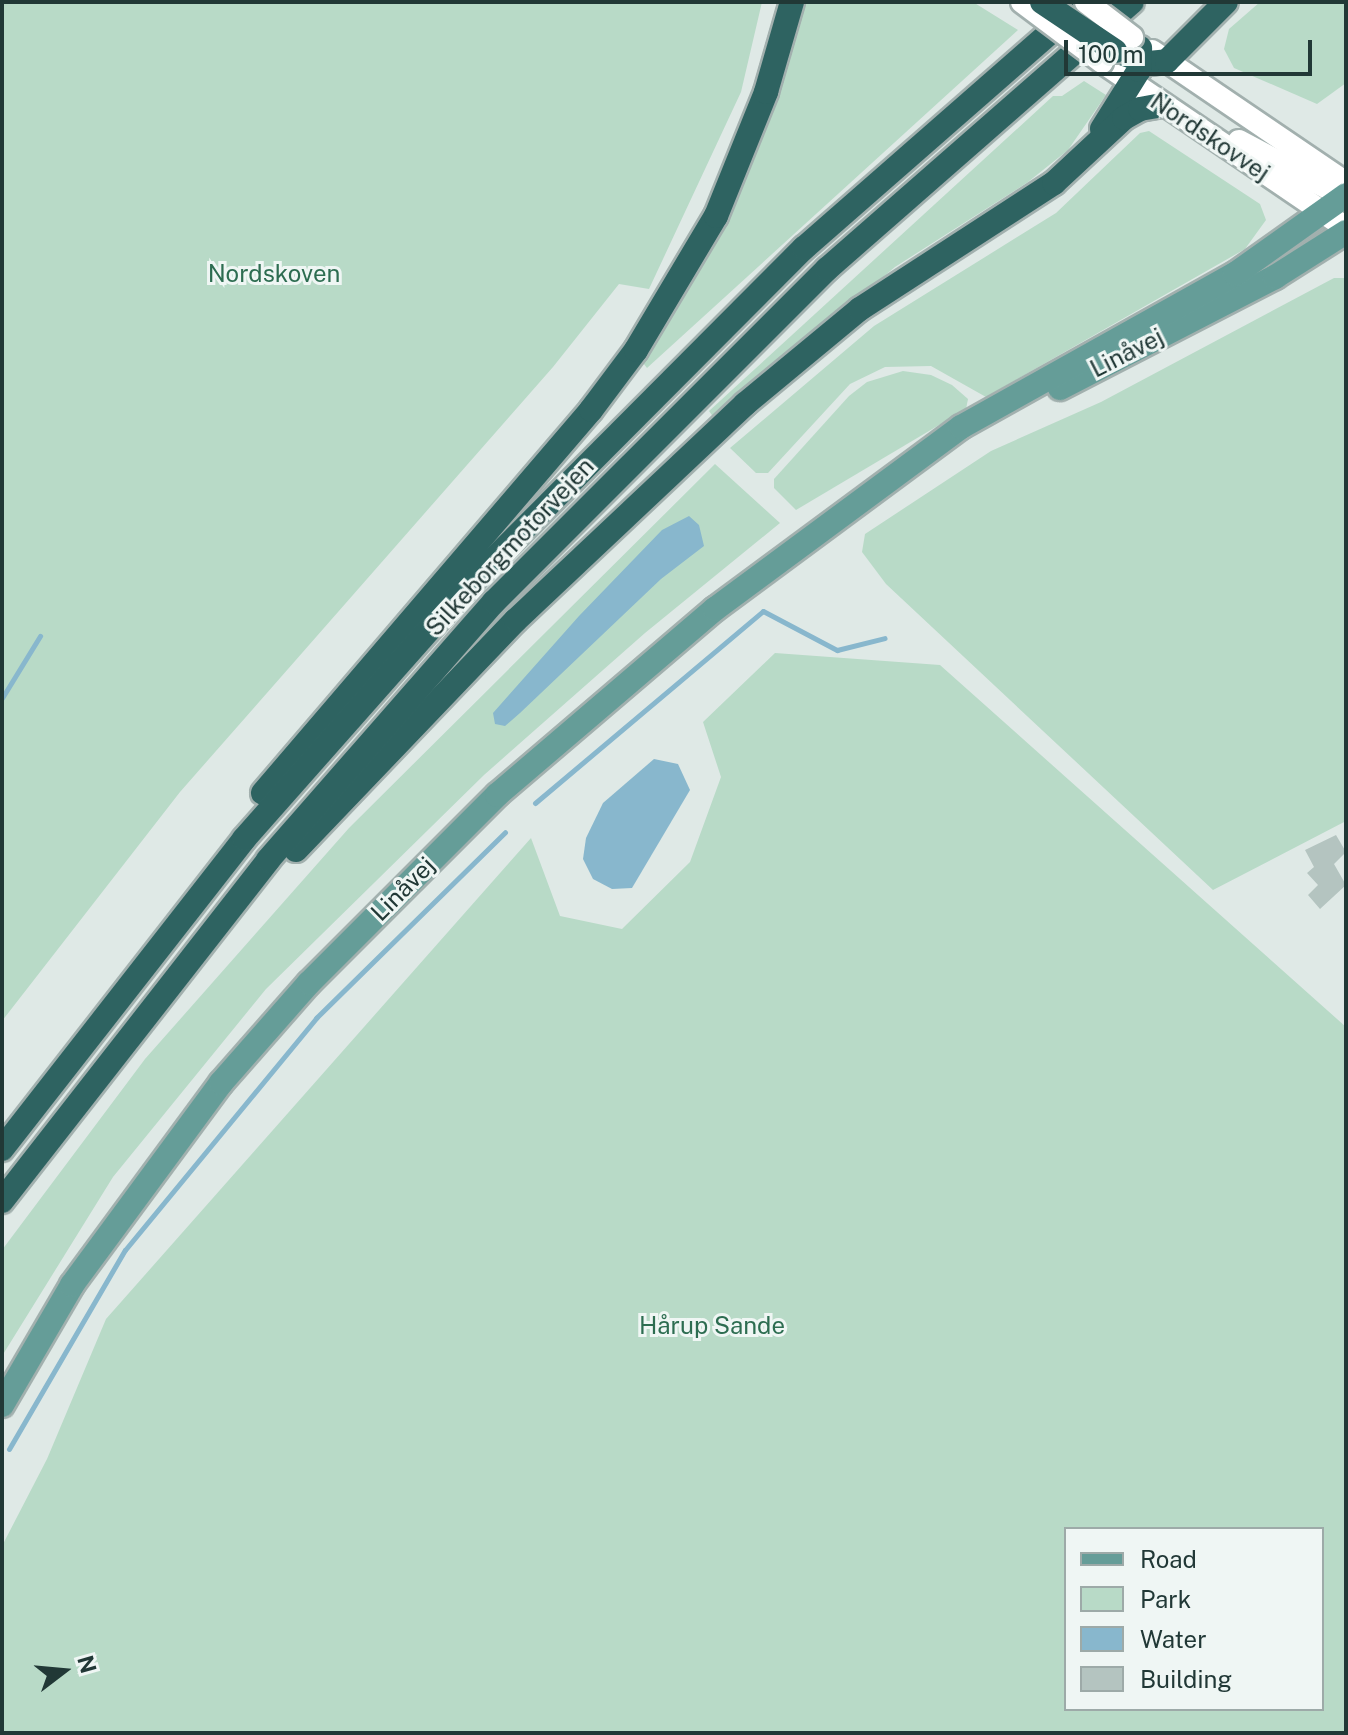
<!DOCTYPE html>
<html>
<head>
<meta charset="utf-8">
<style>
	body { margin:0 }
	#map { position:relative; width:1348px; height:1735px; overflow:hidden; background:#dfe9e6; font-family:"Public Sans",sans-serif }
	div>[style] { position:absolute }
	.green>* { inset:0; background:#b8dac7 }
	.water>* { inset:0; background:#88b7cd }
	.stream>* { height:5px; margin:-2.5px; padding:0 2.5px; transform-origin:2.5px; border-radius:2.5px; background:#88b7cd }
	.building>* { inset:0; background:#b4c4c0 }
	.roads { filter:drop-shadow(2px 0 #a2b0ae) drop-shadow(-2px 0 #a2b0ae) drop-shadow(0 2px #a2b0ae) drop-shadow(0 -2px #a2b0ae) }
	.minor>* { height:22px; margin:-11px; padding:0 11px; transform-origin:11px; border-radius:11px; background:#fff }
	.major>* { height:24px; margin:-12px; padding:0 12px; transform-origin:12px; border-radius:12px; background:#659d98 }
	.highway>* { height:24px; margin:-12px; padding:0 12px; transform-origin:12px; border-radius:12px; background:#2e6361 }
	.bridges { filter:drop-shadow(2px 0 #a2b0ae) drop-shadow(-2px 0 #a2b0ae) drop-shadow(0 2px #a2b0ae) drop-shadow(0 -2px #a2b0ae) }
	.minor-bridge>* { height:22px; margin:-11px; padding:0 11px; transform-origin:11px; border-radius:11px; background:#fff }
	.highway-bridge>* { height:24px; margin:-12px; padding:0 12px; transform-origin:12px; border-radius:12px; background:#2e6361 }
	span { translate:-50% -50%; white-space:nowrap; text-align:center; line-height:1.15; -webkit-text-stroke:6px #eff6f4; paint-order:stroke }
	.street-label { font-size:24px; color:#213836 }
	.park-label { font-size:24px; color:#2d6d51 }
	.frame { position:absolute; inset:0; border:4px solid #213836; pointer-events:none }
	.legend { position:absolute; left:1064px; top:1527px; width:260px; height:184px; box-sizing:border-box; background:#eff6f4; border:2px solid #9daaa8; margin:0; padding:10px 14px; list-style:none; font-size:24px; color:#213836 }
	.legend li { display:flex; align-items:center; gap:16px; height:40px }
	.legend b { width:40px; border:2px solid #9daaa8 }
	.north { position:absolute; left:24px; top:1631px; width:80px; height:80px; -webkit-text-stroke:6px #eff6f4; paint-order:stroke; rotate:74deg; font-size:22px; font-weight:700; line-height:32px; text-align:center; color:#213836 }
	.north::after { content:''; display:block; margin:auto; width:28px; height:36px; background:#213836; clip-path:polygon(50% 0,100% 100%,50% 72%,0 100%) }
	.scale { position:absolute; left:1064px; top:40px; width:248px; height:36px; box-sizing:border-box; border:4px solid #213836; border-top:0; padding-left:10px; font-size:24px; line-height:28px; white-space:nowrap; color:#213836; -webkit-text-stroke:6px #eff6f4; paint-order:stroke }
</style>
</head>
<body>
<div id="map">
	<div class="green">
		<div style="clip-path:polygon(2px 2px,762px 2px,741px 92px,649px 289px,619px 284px,553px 367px,180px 792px,2px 1021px)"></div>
		<div style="clip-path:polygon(801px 2px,973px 2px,1018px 30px,647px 368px,640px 359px,714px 247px,779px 86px)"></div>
		<div style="clip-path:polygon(1260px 2px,1346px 2px,1346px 83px,1317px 104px,1234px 68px,1224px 49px,1229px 29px)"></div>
		<div style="clip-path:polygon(1084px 81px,1106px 95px,1068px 150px,1028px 182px,895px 267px,714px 418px,709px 411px,1053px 96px,1062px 96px)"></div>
		<div style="clip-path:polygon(1149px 131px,1260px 204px,1266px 220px,1245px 249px,986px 397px,931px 366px,885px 367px,850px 384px,768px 473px,756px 473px,730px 448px,874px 326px,1056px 213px,1140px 133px)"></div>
		<div style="clip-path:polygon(1334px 278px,1346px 278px,1346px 821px,1213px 890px,886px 584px,862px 552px,865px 534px,991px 451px,1101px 402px)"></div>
		<div style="clip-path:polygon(903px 371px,931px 375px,952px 385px,968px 399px,966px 409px,796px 510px,774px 488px,774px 479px,849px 396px,867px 382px)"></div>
		<div style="clip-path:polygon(715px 464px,780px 523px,645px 633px,484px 775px,266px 989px,113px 1177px,2px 1356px,2px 1250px,145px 1059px,349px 828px)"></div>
		<div style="clip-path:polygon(evenodd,775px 653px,940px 665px,1346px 1027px,1346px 1733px,2px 1733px,2px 1546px,47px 1459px,106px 1319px,531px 838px,560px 916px,622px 929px,690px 862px,721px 777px,703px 722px,775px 653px,1322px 1529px,1322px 1709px,1066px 1709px,1066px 1529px,1322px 1529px)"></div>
	</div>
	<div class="water">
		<div style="clip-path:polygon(689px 516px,699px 525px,704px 546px,661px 579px,520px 713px,505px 726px,495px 724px,493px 713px,579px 616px,662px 530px)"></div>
		<div style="clip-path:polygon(654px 759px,678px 764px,690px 790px,632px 888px,612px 889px,593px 879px,583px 859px,586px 838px,603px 803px)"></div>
	</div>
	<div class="stream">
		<div style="left:2px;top:698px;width:73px;rotate:-58.5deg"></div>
		<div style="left:535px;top:803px;width:298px;rotate:-40.1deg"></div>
		<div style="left:763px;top:611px;width:84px;rotate:27.8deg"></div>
		<div style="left:837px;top:650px;width:49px;rotate:-14deg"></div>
		<div style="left:9px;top:1449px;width:230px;rotate:-59.8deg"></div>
		<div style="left:125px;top:1250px;width:301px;rotate:-50.5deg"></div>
		<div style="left:316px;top:1018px;width:265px;rotate:-44.5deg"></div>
	</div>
	<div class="building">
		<div style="clip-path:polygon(1336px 835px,1346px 852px,1334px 864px,1346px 885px,1320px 909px,1308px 895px,1318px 885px,1307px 873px,1314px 867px,1305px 850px)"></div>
	</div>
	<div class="roads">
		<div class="minor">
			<div style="left:1152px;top:51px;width:235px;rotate:34.2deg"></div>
			<div style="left:1102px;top:62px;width:295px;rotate:34.2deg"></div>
			<div style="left:1239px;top:141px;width:121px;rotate:28deg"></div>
		</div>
		<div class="major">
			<div style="left:1060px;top:388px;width:242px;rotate:-27.3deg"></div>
			<div style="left:1275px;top:277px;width:84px;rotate:-32.4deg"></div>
			<div style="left:2px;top:1405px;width:139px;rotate:-59.7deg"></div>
			<div style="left:72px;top:1285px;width:251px;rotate:-53.6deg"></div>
			<div style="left:221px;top:1083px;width:133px;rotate:-48.7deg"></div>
			<div style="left:309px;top:983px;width:266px;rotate:-45deg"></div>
			<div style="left:497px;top:795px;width:287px;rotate:-40.5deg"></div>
			<div style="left:715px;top:609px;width:306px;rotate:-36.5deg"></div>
			<div style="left:961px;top:427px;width:314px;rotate:-29.2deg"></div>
			<div style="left:1235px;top:274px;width:136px;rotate:-35.4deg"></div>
		</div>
		<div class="highway">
			<div style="left:1115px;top:51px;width:36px;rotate:19deg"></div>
			<div style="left:1149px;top:63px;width:18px;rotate:-6deg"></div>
			<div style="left:1167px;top:61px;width:83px;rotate:-45deg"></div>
			<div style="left:1102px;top:129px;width:70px;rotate:-57.9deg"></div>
			<div style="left:1139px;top:70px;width:22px;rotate:-87deg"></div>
			<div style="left:263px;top:793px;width:504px;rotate:-49.42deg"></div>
			<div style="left:591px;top:410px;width:75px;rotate:-53.1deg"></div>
			<div style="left:636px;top:350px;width:156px;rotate:-59.2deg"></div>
			<div style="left:716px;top:216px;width:134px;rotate:-68deg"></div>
			<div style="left:766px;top:92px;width:94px;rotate:-73.9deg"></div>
			<div style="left:296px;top:850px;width:318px;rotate:-46.3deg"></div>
			<div style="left:516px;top:620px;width:315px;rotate:-43.3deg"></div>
			<div style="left:745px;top:404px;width:149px;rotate:-39.6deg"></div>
			<div style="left:860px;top:309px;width:231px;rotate:-33deg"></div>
			<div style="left:1054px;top:183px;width:96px;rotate:-42.9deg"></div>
			<div style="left:1124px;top:118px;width:18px;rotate:-29deg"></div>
			<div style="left:1140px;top:109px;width:22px;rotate:-10deg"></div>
			<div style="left:2px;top:1149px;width:393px;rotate:-52deg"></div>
			<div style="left:244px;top:839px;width:346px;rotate:-48.5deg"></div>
			<div style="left:473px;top:580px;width:469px;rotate:-45.1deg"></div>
			<div style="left:804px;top:248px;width:354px;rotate:-41.2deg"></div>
			<div style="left:2px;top:1201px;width:432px;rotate:-52deg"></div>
			<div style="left:268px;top:860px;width:343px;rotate:-48.8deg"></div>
			<div style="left:494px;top:602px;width:471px;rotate:-45deg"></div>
			<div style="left:827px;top:269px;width:405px;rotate:-41.2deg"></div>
		</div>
	</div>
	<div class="bridges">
		<div class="minor-bridge">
			<div style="left:1022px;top:2px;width:100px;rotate:36.9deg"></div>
			<div style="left:1086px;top:2px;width:58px;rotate:37.3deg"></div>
		</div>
		<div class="highway-bridge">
			<div style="left:1042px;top:2px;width:88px;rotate:33.9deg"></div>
		</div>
	</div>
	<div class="street-label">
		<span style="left:1210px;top:137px;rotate:34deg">Nordskovvej</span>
		<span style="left:1127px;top:353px;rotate:-27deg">Linåvej</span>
		<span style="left:510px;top:547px;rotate:-47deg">Silkeborgmotorvejen</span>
		<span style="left:403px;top:889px;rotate:-45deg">Linåvej</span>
	</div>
	<div class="park-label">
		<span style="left:274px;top:274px">Nordskoven</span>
		<span style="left:712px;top:1326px">Hårup Sande</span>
	</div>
	<div class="frame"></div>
	<ul class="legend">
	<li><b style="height:10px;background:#659d98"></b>Road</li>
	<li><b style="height:22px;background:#b8dac7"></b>Park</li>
	<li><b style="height:22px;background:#88b7cd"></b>Water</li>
	<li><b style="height:22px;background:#b4c4c0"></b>Building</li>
	</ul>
	<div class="north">N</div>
	<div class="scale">100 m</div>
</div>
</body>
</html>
